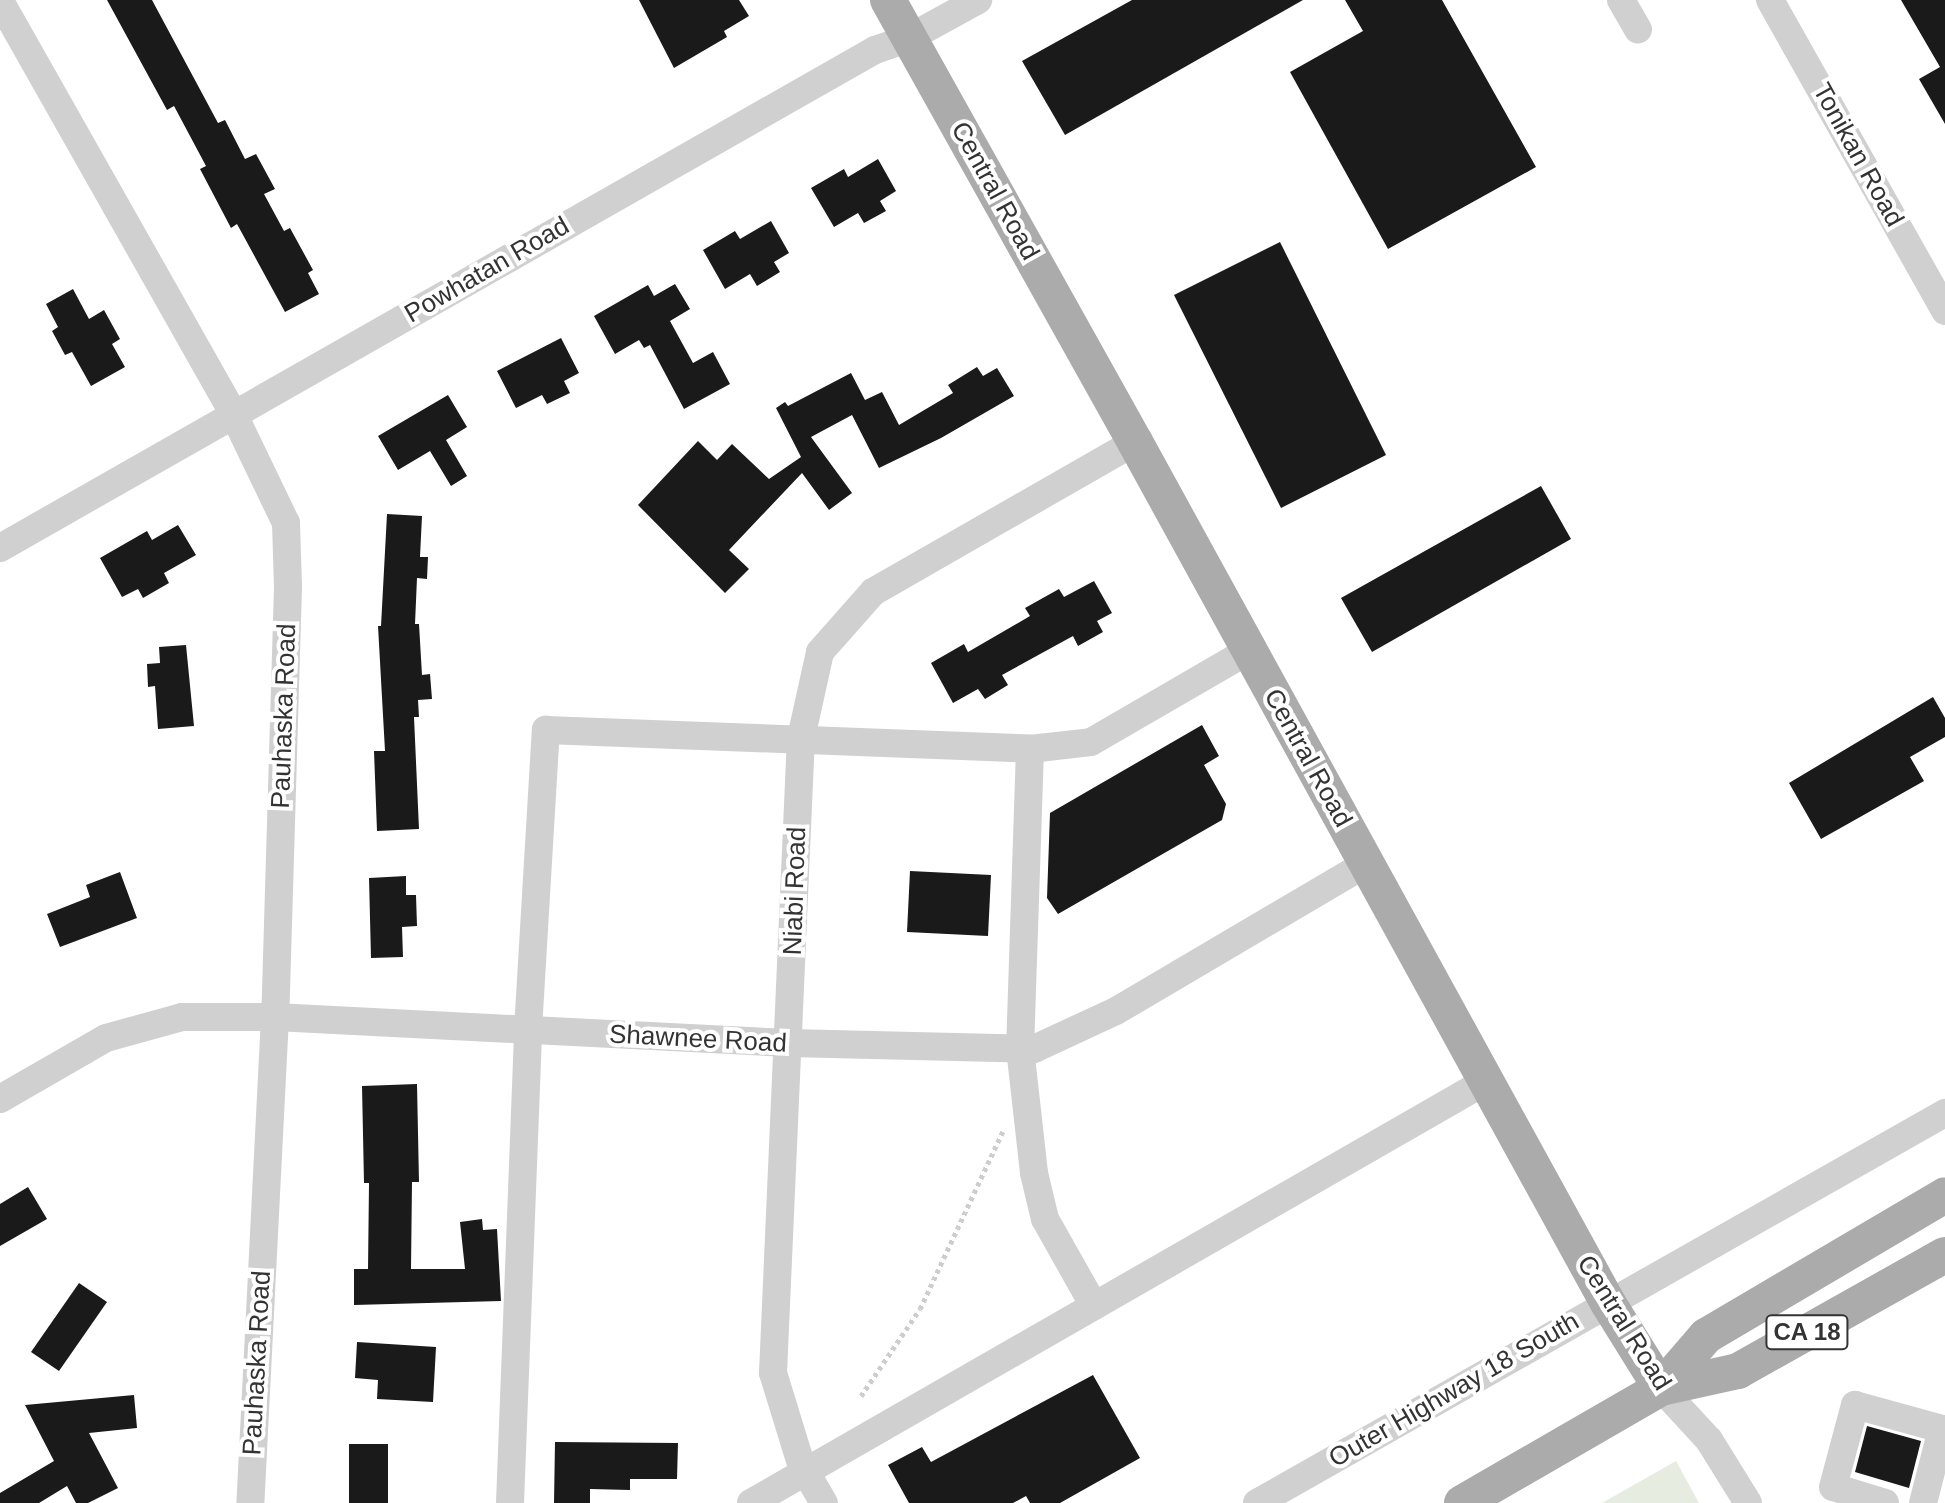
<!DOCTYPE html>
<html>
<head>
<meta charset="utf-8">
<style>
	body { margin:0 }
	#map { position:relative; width:1945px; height:1503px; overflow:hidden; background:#fff; font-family:Helvetica,sans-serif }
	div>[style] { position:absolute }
	.green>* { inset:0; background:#e6ecdf }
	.building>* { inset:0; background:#1a1a1a }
	.path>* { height:5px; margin-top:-2.5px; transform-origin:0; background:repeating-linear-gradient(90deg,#cdcdcd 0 4px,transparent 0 8px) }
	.minor>* { height:28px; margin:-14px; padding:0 14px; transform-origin:14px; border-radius:14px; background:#d0d0d0 }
	.major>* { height:36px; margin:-18px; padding:0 18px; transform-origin:18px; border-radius:18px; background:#ababab }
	span { translate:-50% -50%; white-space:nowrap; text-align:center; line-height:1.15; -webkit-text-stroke:8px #fff; paint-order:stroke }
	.shield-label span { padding:2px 6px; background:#fff; border:2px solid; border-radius:6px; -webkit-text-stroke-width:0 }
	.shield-label { font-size:24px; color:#333; font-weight:700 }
	.street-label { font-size:26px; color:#333 }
</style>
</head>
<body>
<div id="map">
	<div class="green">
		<div style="clip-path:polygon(1676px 1461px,1699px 1503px,1602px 1503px)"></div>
	</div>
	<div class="building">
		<div style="clip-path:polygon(107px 0,152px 0,218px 123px,225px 120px,245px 159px,256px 154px,275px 189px,264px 194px,284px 231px,290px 228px,313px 270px,308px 273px,319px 294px,285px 312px,237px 224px,231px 228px,200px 169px,206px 166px,174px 106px,167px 110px)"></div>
		<div style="clip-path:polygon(639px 0,739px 0,749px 16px,724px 31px,727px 37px,674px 68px)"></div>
		<div style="clip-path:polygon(1132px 0,1303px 0,1065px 135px,1022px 61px)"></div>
		<div style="clip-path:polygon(1345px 0,1442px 0,1536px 167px,1388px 249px,1290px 72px,1363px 31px)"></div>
		<div style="clip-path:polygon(1901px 0,1945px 0,1945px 124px,1919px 79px,1940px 67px)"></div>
		<div style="clip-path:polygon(878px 159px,896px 191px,880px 201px,886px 211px,864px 223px,858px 213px,834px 227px,811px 188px,844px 169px,848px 177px)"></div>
		<div style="clip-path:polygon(771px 221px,789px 253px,774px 262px,780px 272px,757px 286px,750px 274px,725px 289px,703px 250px,735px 231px,740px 239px)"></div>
		<div style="clip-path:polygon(1280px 242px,1386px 455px,1281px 508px,1174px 295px)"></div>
		<div style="clip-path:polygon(675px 284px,690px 309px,670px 321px,693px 363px,713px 352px,730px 384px,684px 409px,650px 345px,644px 348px,639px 340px,615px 354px,594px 316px,648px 285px,654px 296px)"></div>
		<div style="clip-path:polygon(73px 289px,89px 319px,104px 310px,120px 339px,112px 344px,125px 367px,91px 386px,72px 352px,65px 355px,52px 331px,58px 327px,46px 304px)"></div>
		<div style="clip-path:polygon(561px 338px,579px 373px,564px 381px,570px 393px,547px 404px,542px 395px,516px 408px,497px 371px)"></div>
		<div style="clip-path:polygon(977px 367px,983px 376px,997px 368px,1014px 396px,941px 438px,879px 468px,852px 415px,811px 437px,852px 493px,829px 510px,802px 473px,729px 550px,749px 569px,725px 593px,638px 505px,698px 441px,717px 460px,732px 444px,769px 479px,801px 457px,776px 408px,785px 402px,788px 406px,851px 373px,865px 400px,882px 392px,899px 425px,953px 393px,948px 385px)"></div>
		<div style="clip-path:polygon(448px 395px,467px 427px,446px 440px,467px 476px,451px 486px,430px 451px,398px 470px,378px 436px)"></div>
		<div style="clip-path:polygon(1541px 486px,1571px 539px,1372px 652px,1341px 598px)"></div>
		<div style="clip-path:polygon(387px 514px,422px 516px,420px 557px,428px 557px,427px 579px,417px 578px,415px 624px,419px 624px,422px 675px,430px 674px,432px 699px,418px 700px,419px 717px,414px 717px,419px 829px,377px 831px,374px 751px,385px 751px,378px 626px,381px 626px)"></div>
		<div style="clip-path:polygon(178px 525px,196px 555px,164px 573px,169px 583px,143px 598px,138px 589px,122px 597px,100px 558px,147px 531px,152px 540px)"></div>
		<div style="clip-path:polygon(1094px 581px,1112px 613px,1097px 621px,1103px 632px,1078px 646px,1073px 636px,1002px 675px,1008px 685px,985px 699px,978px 689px,953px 703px,931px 663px,964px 644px,968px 652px,1030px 616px,1025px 608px,1059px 589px,1064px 597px)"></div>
		<div style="clip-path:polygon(186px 645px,194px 726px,158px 729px,155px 686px,148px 687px,147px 664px,160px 663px,159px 647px)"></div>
		<div style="clip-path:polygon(1933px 697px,1945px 718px,1945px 737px,1910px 757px,1924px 781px,1821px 839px,1789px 783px)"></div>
		<div style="clip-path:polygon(1202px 725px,1219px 756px,1204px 765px,1226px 804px,1222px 820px,1058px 914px,1047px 898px,1050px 813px)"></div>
		<div style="clip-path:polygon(910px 871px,991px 875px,988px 936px,907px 932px)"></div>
		<div style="clip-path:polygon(120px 872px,137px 918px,60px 947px,47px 914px,90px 897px,86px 885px)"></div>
		<div style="clip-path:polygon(406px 876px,406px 895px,416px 895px,417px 926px,402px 927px,403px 957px,371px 958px,369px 878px)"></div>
		<div style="clip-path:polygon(417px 1084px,419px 1182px,412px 1182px,411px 1269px,465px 1269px,460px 1222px,482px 1219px,483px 1230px,497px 1229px,501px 1301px,354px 1305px,354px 1269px,368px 1269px,369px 1183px,364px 1183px,362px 1086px)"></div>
		<div style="clip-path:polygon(28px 1187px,47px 1219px,0 1246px,0 1204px)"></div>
		<div style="clip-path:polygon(79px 1283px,107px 1302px,59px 1371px,31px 1352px)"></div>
		<div style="clip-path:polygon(357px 1342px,436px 1347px,433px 1402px,377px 1399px,378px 1380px,355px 1378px)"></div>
		<div style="clip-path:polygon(1093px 1375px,1140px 1458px,1060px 1503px,1030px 1503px,1026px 1496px,1013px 1503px,909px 1503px,888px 1465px,922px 1447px,931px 1462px)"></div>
		<div style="clip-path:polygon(134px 1395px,137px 1428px,89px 1433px,118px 1488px,88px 1503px,76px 1503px,67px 1486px,39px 1503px,0 1503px,0 1493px,54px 1461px,25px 1405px)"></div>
		<div style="clip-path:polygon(1867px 1426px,1921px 1441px,1909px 1488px,1855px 1472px)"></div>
		<div style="clip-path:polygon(555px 1442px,678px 1443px,677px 1479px,630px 1479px,630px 1490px,590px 1489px,590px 1503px,554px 1503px)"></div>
		<div style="clip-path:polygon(349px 1444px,388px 1444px,388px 1503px,349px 1503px)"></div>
	</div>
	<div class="path">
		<div style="left:861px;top:1396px;width:105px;rotate:-55.9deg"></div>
		<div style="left:920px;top:1309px;width:196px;rotate:-65deg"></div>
	</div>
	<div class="minor">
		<div style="left:1621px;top:0;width:34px;rotate:60deg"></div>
		<div style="left:1770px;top:0;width:357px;rotate:60.6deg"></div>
		<div style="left:0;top:1px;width:476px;rotate:60.5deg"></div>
		<div style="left:234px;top:415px;width:120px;rotate:64.3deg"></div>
		<div style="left:286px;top:523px;width:64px;rotate:88.2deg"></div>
		<div style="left:288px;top:587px;width:430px;rotate:91.7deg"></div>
		<div style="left:275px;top:1017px;width:487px;rotate:92.9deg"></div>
		<div style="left:0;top:548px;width:1007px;rotate:-29.65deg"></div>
		<div style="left:875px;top:50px;width:36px;rotate:-19deg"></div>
		<div style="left:909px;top:38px;width:79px;rotate:-28.8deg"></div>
		<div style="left:1030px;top:749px;width:299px;rotate:91.9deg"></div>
		<div style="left:1020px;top:1048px;width:126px;rotate:83.6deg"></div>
		<div style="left:1034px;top:1173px;width:47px;rotate:76.6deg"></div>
		<div style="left:1045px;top:1219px;width:100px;rotate:60.6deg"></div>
		<div style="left:0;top:1099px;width:122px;rotate:-29.9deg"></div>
		<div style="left:106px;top:1038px;width:79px;rotate:-15.4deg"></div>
		<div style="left:182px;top:1017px;width:93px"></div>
		<div style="left:275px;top:1017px;width:515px;rotate:2.9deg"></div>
		<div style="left:789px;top:1043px;width:245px;rotate:1.4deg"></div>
		<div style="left:1034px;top:1049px;width:90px;rotate:-24.9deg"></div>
		<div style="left:1116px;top:1011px;width:291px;rotate:-30.5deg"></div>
		<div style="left:1661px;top:1388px;width:71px;rotate:47.3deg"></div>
		<div style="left:1709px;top:1440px;width:74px;rotate:58.2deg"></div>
		<div style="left:510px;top:1503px;width:473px;rotate:-87.8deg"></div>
		<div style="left:528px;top:1030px;width:301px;rotate:-86.6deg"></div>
		<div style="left:546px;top:730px;width:484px;rotate:2.2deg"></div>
		<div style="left:1030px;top:749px;width:61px;rotate:-6.5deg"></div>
		<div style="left:1091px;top:742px;width:181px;rotate:-30.1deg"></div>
		<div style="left:751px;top:1503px;width:848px;rotate:-29.86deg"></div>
		<div style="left:824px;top:1503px;width:45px;rotate:-120.5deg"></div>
		<div style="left:801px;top:1464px;width:95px;rotate:-107.1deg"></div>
		<div style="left:773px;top:1373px;width:636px;rotate:-87.48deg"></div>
		<div style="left:801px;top:738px;width:88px;rotate:-77.5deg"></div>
		<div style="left:820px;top:652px;width:80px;rotate:-48.5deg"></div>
		<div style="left:873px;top:592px;width:302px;rotate:-29.8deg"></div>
		<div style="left:1257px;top:1503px;width:791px;rotate:-29.55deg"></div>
		<div style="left:1885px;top:1503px;width:54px;rotate:-162.9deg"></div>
		<div style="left:1833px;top:1487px;width:85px;rotate:-75deg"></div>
		<div style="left:1855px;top:1405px;width:90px;rotate:15.4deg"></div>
		<div style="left:1942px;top:1429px;width:76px;rotate:104.4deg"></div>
	</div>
	<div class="major">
		<div style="left:888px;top:0;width:506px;rotate:60.8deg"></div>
		<div style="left:1135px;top:442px;width:982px;rotate:61.22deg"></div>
		<div style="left:1608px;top:1303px;width:100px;rotate:58.1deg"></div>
		<div style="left:1661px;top:1388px;width:69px;rotate:-49.1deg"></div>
		<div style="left:1706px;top:1336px;width:277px;rotate:-30.5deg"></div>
		<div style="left:1462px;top:1503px;width:230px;rotate:-30deg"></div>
		<div style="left:1661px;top:1388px;width:79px;rotate:-12.4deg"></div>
		<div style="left:1738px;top:1371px;width:237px;rotate:-29.3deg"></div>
	</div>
	<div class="shield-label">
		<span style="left:1807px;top:1332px">CA 18</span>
	</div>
	<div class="street-label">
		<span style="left:1858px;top:155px;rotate:61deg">Tonikan Road</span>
		<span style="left:995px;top:191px;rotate:61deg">Central Road</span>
		<span style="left:487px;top:270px;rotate:-30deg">Powhatan Road</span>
		<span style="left:284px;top:716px;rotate:-88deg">Pauhaska Road</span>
		<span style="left:1308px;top:758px;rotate:61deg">Central Road</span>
		<span style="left:795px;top:891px;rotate:-88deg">Niabi Road</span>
		<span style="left:698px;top:1039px;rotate:3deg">Shawnee Road</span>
		<span style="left:1624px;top:1323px;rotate:58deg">Central Road</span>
		<span style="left:257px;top:1363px;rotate:-87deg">Pauhaska Road</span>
		<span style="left:1454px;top:1390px;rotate:-30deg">Outer Highway 18 South</span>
	</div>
</div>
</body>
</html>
